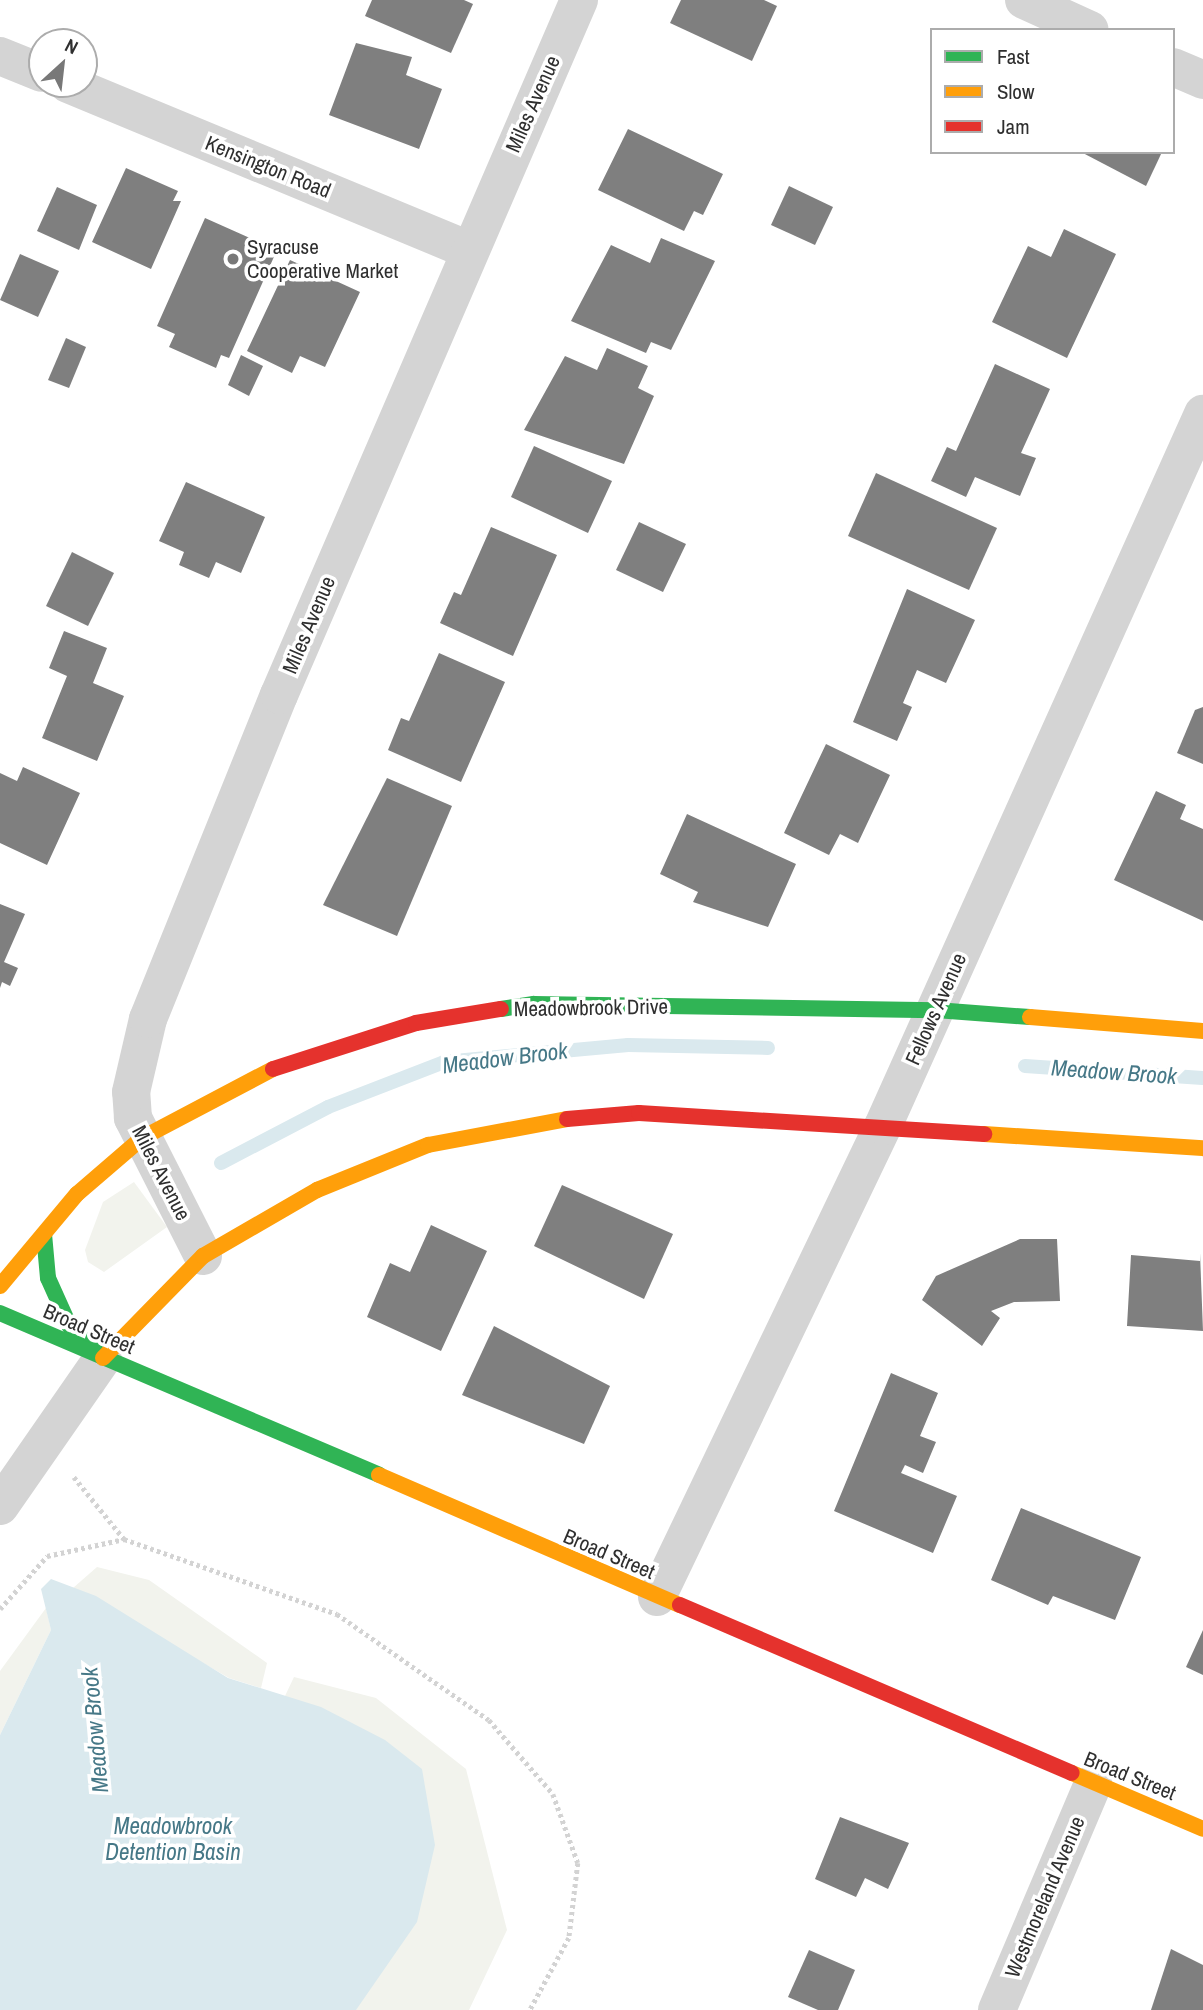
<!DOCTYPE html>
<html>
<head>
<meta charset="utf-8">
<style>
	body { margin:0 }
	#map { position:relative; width:1203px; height:2010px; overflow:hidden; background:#fff; font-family:"Archivo Narrow",sans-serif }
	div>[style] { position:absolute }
	.green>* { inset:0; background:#f2f3ed }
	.water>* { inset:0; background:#dae9ee }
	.stream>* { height:14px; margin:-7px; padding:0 7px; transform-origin:7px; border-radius:7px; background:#dae9ee }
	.building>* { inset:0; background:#7f7f7f }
	.path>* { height:4.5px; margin-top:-2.25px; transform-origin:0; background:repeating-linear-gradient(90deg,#d3d3d3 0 3.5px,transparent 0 7px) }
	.street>* { height:38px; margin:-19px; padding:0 19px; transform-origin:19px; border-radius:19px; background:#d4d4d4 }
	.fast>* { height:16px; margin:-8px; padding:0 8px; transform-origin:8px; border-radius:8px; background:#30b455 }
	.slow>* { height:16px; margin:-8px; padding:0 8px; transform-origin:8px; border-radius:8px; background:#ff9f0a }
	.jam>* { height:16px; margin:-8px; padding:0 8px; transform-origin:8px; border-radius:8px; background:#e5322d }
	.dots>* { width:19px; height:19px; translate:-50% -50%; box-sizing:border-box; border:4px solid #fff; border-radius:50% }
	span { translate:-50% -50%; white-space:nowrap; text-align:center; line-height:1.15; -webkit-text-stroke:7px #fff; paint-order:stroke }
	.street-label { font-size:21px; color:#2f2f2f }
	.poi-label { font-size:21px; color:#2f2f2f }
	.left { translate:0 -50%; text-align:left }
	.water-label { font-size:23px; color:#467887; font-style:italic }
	.legend { position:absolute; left:930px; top:28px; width:245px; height:126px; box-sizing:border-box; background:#fff; border:2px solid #acacac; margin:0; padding:9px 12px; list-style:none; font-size:21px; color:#2f2f2f }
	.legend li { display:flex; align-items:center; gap:14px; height:35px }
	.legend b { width:35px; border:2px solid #acacac }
	.north { position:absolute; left:28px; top:28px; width:70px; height:70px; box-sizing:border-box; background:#fff; border:2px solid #acacac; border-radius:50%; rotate:27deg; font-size:19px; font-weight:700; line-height:28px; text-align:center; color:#2f2f2f }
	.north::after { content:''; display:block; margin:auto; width:24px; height:32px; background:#787878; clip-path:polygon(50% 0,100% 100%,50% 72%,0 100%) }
</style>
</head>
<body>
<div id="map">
	<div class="green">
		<div style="clip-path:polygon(134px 1182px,167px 1227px,104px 1272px,88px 1262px,85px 1250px,103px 1202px)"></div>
		<div style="clip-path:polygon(97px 1567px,149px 1580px,267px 1663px,261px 1688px,229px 1678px,73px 1588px)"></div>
		<div style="clip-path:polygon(46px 1608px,51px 1630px,0 1735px,0 1671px)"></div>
		<div style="clip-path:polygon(294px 1677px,376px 1698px,466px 1769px,507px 1930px,469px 2010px,356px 2010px,285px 1696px)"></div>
	</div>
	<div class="water">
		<div style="clip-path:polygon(51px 1579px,96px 1596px,228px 1678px,321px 1707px,385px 1740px,422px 1769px,435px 1845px,417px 1922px,356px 2010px,0 2010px,0 1735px,51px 1630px,41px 1589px)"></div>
	</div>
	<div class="stream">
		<div style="left:1025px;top:1066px;width:178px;rotate:3.9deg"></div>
		<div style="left:221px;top:1163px;width:121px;rotate:-27.6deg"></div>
		<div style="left:328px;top:1107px;width:124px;rotate:-21.2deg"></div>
		<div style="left:444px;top:1062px;width:185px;rotate:-5.3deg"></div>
		<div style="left:628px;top:1045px;width:140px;rotate:1.2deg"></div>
	</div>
	<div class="building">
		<div style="clip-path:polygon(372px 0,464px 0,473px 4px,451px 53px,365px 16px)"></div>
		<div style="clip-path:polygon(681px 0,764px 0,777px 6px,752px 61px,670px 23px)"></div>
		<div style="clip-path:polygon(356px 43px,412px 57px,406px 75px,442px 89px,419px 149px,329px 115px)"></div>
		<div style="clip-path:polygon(628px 129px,723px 174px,703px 215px,694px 211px,684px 231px,598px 190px)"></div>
		<div style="clip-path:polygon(1081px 152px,1162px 152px,1146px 186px)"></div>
		<div style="clip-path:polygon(126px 168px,178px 191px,173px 201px,181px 201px,151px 269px,92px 242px)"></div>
		<div style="clip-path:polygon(789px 186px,833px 207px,815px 245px,771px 225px)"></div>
		<div style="clip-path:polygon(57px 187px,97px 205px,79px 250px,37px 231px)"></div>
		<div style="clip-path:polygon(205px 218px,277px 250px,229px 358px,221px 355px,216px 368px,169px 347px,175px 334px,157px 326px)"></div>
		<div style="clip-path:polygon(1064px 229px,1116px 254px,1067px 358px,992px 322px,1028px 246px,1051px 257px)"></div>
		<div style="clip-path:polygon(661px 238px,715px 261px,671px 350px,651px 342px,646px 353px,571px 321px,611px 245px,650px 263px)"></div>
		<div style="clip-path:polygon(20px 254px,59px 271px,38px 317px,0 300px)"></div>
		<div style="clip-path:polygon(290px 260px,360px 292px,325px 367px,300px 356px,292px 373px,247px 351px)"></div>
		<div style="clip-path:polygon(66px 338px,86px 347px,69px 388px,48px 380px)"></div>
		<div style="clip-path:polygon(607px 348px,648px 366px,638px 388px,654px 396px,624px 464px,524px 430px,565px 356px,597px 370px)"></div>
		<div style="clip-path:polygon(241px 355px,263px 366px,249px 396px,228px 385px)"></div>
		<div style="clip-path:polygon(995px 364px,1050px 389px,1021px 453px,1036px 458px,1020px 496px,975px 477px,966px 497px,931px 481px,947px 447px,956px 451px)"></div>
		<div style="clip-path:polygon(534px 446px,612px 481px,588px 533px,511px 497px)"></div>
		<div style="clip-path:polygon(876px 473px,997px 528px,969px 590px,848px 536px)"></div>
		<div style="clip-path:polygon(186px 482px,265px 517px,241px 573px,216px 562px,209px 578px,179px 565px,184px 552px,159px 541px)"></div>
		<div style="clip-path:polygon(639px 522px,686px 544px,663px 592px,616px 570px)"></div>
		<div style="clip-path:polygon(491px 527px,557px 555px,513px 656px,440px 623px,454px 592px,461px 595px)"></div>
		<div style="clip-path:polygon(72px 552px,114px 573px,88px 626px,46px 606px)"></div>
		<div style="clip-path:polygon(907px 589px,975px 620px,946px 683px,917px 670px,903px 703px,912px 707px,897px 741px,853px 722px)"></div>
		<div style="clip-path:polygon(64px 631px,107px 648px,93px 683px,124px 696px,97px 761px,42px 738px,67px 676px,49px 668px)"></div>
		<div style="clip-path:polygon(439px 653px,505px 682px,461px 782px,388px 750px,401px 718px,409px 721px)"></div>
		<div style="clip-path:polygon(1203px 707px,1203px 764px,1177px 753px,1195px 710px)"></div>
		<div style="clip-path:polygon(826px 744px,890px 775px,858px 843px,840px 834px,829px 855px,784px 833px)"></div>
		<div style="clip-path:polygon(23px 767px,80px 793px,47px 865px,0 843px,0 773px,17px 781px)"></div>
		<div style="clip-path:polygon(387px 778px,452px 806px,397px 936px,323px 905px)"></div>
		<div style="clip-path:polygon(1156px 791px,1186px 805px,1180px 819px,1203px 829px,1203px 921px,1114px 880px)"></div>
		<div style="clip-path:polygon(687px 814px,796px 864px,768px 927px,693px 902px,698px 892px,660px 874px)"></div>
		<div style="clip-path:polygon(0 904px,25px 914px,4px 962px,18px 968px,10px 986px,2px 982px,0 988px)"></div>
		<div style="clip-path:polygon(562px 1185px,673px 1234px,644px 1299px,534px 1246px)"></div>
		<div style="clip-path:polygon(431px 1225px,487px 1251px,441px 1351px,367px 1317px,390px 1263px,410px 1272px)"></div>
		<div style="clip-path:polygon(1020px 1239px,1057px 1239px,1060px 1301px,1014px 1302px,991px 1311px,1000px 1318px,982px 1346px,922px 1300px,936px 1276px)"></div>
		<div style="clip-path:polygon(1200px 1253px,1203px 1331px,1127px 1326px,1131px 1255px,1200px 1261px)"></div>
		<div style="clip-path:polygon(494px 1326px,610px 1386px,584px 1444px,462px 1395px)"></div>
		<div style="clip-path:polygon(891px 1373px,938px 1393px,920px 1436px,936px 1442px,923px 1473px,905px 1465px,901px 1473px,957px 1496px,933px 1553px,834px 1511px)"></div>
		<div style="clip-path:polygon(1021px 1508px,1141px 1557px,1115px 1620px,1053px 1596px,1048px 1605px,991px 1580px)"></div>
		<div style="clip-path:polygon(1203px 1630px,1203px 1675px,1186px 1667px)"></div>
		<div style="clip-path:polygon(840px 1817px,909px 1843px,888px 1889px,865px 1878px,856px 1897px,815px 1879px)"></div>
		<div style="clip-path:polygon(1171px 1949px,1203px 1965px,1203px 2010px,1151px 2010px)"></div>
		<div style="clip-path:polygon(809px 1950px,855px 1970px,838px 2010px,818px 2010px,788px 1997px)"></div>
	</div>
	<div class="path">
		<div style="left:74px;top:1477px;width:80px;rotate:51.1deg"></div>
		<div style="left:0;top:1609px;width:71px;rotate:-48.4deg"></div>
		<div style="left:47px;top:1556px;width:79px;rotate:-12.4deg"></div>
		<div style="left:124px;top:1539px;width:226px;rotate:19.4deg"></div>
		<div style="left:337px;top:1614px;width:185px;rotate:34.9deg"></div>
		<div style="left:489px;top:1720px;width:98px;rotate:49.1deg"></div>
		<div style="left:553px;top:1794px;width:73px;rotate:70.1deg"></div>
		<div style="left:578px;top:1863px;width:76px;rotate:96.8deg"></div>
		<div style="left:569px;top:1938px;width:82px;rotate:118.4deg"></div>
	</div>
	<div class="street">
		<div style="left:1024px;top:0;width:72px;rotate:24.4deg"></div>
		<div style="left:0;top:56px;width:45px;rotate:22deg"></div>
		<div style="left:1173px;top:67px;width:33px;rotate:23deg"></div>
		<div style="left:68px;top:84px;width:434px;rotate:22.5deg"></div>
		<div style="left:203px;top:1256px;width:155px;rotate:-116.9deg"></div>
		<div style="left:133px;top:1118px;width:26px;rotate:-94deg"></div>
		<div style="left:131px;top:1092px;width:75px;rotate:-76.9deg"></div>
		<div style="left:148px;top:1019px;width:349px;rotate:-68deg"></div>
		<div style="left:279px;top:695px;width:757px;rotate:-66.65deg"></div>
		<div style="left:0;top:1506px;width:180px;rotate:-55.2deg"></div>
		<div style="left:657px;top:1597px;width:522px;rotate:-64.37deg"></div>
		<div style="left:883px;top:1126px;width:781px;rotate:-65.8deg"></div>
		<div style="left:997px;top:2010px;width:246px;rotate:-67deg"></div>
	</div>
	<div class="fast">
		<div style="left:501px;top:1009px;width:33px;rotate:-9deg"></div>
		<div style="left:534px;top:1004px;width:402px;rotate:0.9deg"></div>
		<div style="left:936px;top:1010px;width:94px;rotate:4.3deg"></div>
		<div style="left:44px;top:1234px;width:44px;rotate:84.8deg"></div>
		<div style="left:48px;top:1278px;width:54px;rotate:65.8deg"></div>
		<div style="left:70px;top:1327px;width:37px;rotate:43deg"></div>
		<div style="left:0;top:1313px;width:412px;rotate:23.1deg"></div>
	</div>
	<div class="slow">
		<div style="left:1030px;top:1017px;width:174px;rotate:4.6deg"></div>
		<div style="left:984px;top:1134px;width:219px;rotate:3.7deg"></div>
		<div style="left:0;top:1286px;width:120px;rotate:-50.1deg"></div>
		<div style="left:77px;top:1194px;width:86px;rotate:-40.7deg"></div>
		<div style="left:142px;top:1138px;width:148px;rotate:-27.8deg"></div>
		<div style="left:103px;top:1358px;width:143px;rotate:-45.6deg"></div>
		<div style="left:203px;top:1256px;width:132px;rotate:-30.1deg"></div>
		<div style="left:317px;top:1190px;width:120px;rotate:-22.1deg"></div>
		<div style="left:428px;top:1145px;width:141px;rotate:-10.6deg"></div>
		<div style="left:379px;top:1475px;width:328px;rotate:23.4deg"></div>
		<div style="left:1072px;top:1773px;width:142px;rotate:23.1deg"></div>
	</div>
	<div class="jam">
		<div style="left:273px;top:1069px;width:150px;rotate:-17.8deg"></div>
		<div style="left:416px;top:1023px;width:86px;rotate:-9.4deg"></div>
		<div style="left:567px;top:1119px;width:72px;rotate:-4.8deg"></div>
		<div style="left:639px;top:1113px;width:346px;rotate:3.5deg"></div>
		<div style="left:680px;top:1605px;width:426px;rotate:23.2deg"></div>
	</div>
	<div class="dots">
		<div style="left:233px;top:259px;background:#787878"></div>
	</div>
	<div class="street-label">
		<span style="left:533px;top:104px;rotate:-66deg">Miles Avenue</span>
		<span style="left:268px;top:167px;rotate:22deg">Kensington Road</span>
		<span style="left:309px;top:625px;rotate:-67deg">Miles Avenue</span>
		<span style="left:591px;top:1008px;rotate:-1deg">Meadowbrook Drive</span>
		<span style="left:936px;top:1009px;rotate:-66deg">Fellows Avenue</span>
		<span style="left:161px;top:1173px;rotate:63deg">Miles Avenue</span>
		<span style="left:89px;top:1329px;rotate:23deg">Broad Street</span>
		<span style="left:609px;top:1554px;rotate:23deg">Broad Street</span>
		<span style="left:1130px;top:1776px;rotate:22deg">Broad Street</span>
		<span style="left:1045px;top:1897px;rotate:-67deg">Westmoreland Avenue</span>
	</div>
	<div class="poi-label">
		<span class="left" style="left:247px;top:259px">Syracuse<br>Cooperative Market</span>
	</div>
	<div class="water-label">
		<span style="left:505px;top:1058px;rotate:-7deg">Meadow Brook</span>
		<span style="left:1114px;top:1072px;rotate:4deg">Meadow Brook</span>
		<span style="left:95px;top:1730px;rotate:-95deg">Meadow Brook</span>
		<span style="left:173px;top:1839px">Meadowbrook<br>Detention Basin</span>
	</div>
	<ul class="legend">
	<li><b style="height:9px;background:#30b455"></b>Fast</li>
	<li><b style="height:9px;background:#ff9f0a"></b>Slow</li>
	<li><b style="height:9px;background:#e5322d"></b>Jam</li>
	</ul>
	<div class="north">N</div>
</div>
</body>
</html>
